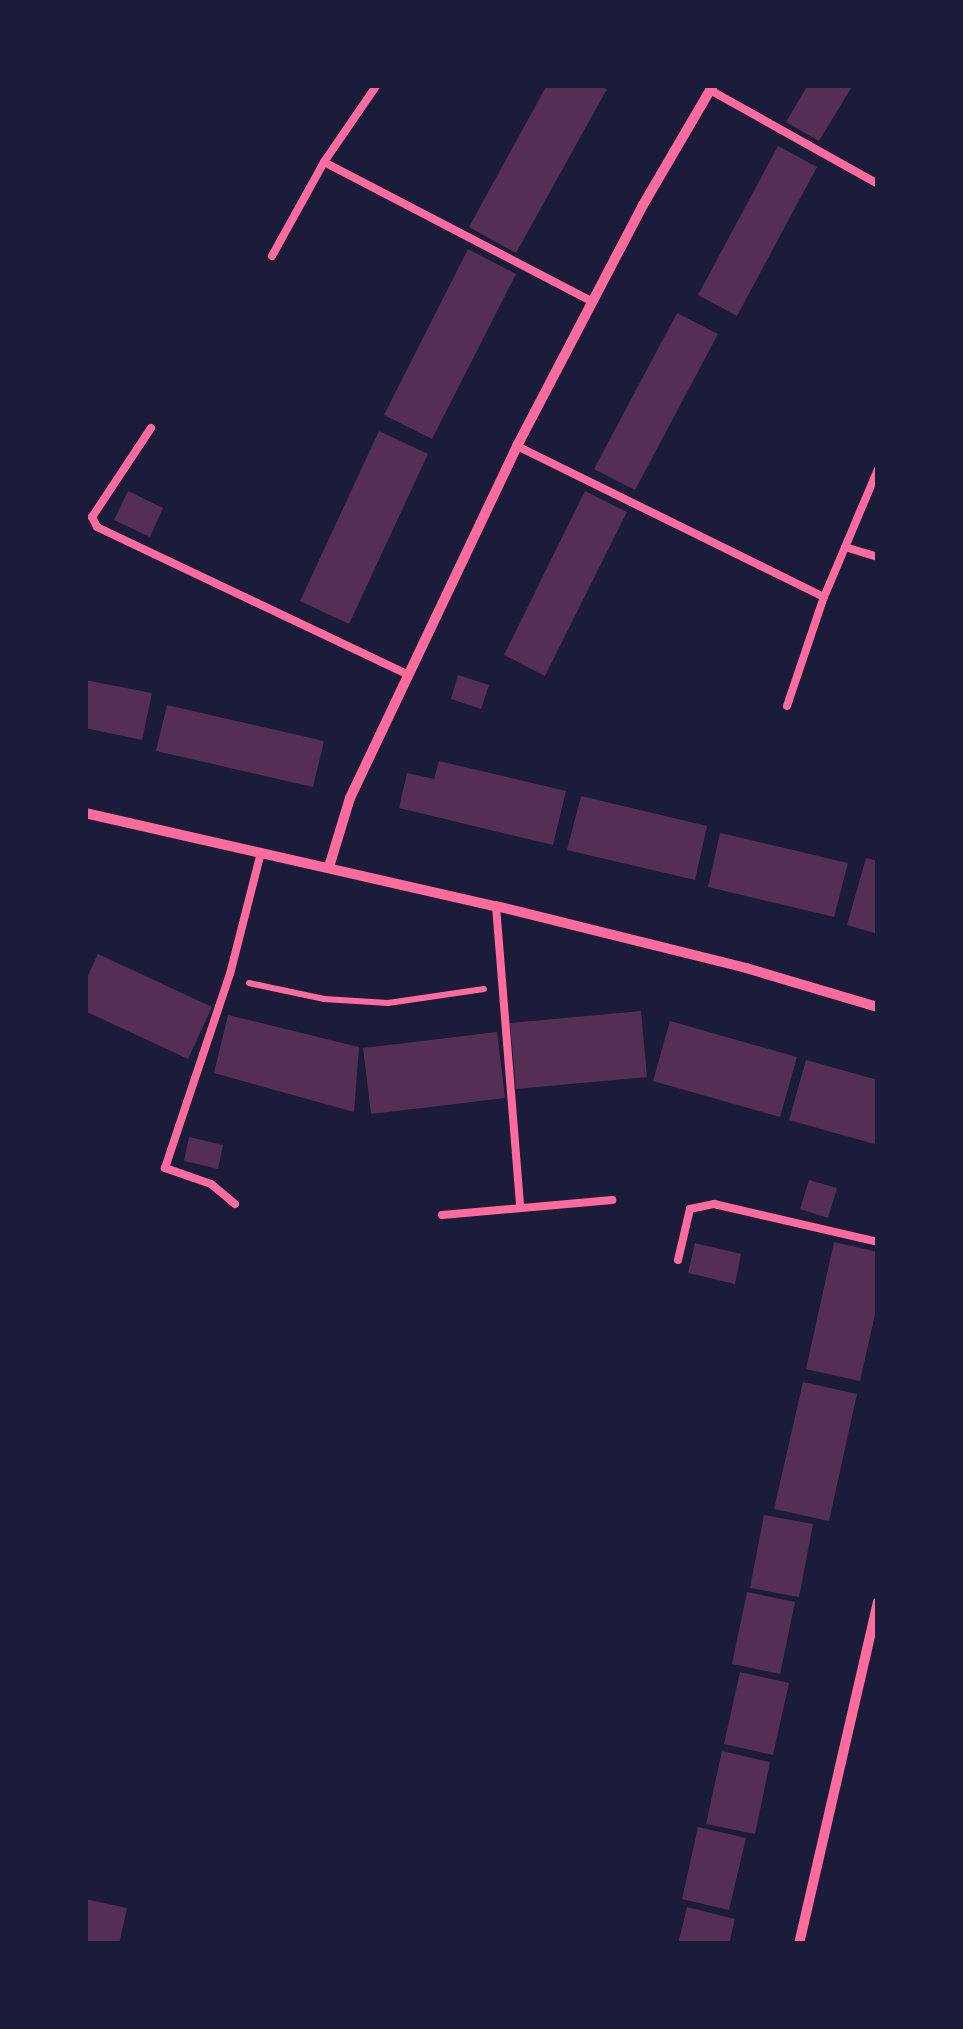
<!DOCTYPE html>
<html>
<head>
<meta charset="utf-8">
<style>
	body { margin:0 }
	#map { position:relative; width:963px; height:2029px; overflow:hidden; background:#1b1b3a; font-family:"Work Sans",sans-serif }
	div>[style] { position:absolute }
	.building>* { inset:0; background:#542f53 }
	.path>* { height:6px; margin:-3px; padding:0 3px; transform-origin:3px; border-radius:3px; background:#ff6b9d }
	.service>* { height:8px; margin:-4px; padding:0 4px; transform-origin:4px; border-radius:4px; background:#ff6b9d }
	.minor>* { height:10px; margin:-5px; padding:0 5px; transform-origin:5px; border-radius:5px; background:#ff6b9d }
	span { translate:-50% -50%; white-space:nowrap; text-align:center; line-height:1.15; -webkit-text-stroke:8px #1b1b3a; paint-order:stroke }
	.frame { position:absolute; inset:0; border:88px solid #1b1b3a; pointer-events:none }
</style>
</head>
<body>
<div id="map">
	<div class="building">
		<div style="clip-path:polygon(547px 85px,598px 85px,607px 89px,516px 253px,469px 227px)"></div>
		<div style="clip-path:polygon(808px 85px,853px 85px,819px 141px,786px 122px)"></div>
		<div style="clip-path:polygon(778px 146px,817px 167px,737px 316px,698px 295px)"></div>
		<div style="clip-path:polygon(468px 249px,516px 274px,432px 439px,384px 415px)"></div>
		<div style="clip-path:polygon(677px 313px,718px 334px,635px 490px,594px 469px)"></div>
		<div style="clip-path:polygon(379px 431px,428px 454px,349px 624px,300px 601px)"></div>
		<div style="clip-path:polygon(128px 491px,163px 508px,150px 537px,114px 520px)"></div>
		<div style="clip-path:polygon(585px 491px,627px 512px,545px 676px,504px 655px)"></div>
		<div style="clip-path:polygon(458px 675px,489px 685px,481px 709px,451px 699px)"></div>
		<div style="clip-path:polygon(85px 680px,152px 693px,142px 740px,85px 728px)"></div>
		<div style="clip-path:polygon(167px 705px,324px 741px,313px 787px,156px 751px)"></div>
		<div style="clip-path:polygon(439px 761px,566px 791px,553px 845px,399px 808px,407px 773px,434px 779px)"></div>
		<div style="clip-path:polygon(581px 796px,707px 826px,695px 880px,567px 850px)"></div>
		<div style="clip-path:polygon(720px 833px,848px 863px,834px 917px,708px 887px)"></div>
		<div style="clip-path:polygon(866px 858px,878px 861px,878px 934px,847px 925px)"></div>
		<div style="clip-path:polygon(98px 954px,212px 1007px,188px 1059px,85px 1011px,85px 982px)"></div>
		<div style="clip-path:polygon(641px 1011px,647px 1077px,516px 1089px,510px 1023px)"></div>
		<div style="clip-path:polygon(228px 1015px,359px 1047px,354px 1112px,214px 1073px)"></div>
		<div style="clip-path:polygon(670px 1021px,797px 1057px,780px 1117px,653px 1081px)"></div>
		<div style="clip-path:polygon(497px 1032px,505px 1098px,371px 1114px,363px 1048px)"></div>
		<div style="clip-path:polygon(806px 1060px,878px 1080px,878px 1145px,789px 1120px)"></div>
		<div style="clip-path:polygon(189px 1137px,223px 1145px,218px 1169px,184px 1161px)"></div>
		<div style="clip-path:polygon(809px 1180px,837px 1188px,828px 1218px,800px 1209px)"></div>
		<div style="clip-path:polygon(834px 1242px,878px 1252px,878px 1301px,860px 1381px,806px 1369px)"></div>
		<div style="clip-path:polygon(695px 1243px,741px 1254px,735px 1284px,688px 1273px)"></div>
		<div style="clip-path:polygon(803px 1382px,857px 1394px,829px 1521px,774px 1509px)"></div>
		<div style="clip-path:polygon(764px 1515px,813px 1524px,799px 1597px,750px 1588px)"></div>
		<div style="clip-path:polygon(747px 1592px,795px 1602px,780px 1674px,732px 1664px)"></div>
		<div style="clip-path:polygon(740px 1672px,789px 1683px,773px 1755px,724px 1744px)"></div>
		<div style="clip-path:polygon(722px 1751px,770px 1762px,755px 1834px,706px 1824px)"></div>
		<div style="clip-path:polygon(698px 1827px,746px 1838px,729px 1910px,682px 1899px)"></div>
		<div style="clip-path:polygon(85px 1899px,127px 1908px,119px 1944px,85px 1944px)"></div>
		<div style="clip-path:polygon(687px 1907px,735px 1919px,729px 1944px,678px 1944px)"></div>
	</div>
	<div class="path">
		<div style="left:249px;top:983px;width:77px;rotate:12deg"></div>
		<div style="left:324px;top:999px;width:64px;rotate:3.6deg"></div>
		<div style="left:388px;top:1003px;width:97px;rotate:-8.3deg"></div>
	</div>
	<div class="service">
		<div style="left:710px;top:90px;width:193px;rotate:29.2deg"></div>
		<div style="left:324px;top:162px;width:303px;rotate:27.5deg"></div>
		<div style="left:272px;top:256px;width:107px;rotate:-61deg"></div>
		<div style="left:324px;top:162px;width:93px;rotate:-55.5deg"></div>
		<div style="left:151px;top:428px;width:107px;rotate:123.5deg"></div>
		<div style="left:92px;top:517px;width:11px;rotate:63deg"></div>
		<div style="left:97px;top:527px;width:342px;rotate:25.4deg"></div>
		<div style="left:517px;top:446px;width:342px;rotate:26.2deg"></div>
		<div style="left:845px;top:547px;width:34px;rotate:17deg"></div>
		<div style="left:787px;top:706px;width:115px;rotate:-71.3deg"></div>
		<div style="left:824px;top:597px;width:139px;rotate:-67.1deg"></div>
		<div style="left:496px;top:906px;width:300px;rotate:85.4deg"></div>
		<div style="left:235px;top:1204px;width:31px;rotate:-140deg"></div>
		<div style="left:211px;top:1184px;width:49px;rotate:-160.8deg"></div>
		<div style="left:165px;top:1168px;width:205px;rotate:-71.5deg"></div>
		<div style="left:230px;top:974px;width:126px;rotate:-75.7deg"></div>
		<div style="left:442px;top:1215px;width:171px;rotate:-5deg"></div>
		<div style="left:678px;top:1260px;width:52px;rotate:-76.8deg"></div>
		<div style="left:690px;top:1209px;width:25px;rotate:-12deg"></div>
		<div style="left:714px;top:1204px;width:168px;rotate:13deg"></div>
	</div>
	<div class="minor">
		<div style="left:85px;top:813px;width:421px;rotate:12.8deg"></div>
		<div style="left:496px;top:906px;width:258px;rotate:13.9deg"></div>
		<div style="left:746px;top:968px;width:138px;rotate:16.5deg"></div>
		<div style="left:329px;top:867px;width:72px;rotate:-73.1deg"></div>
		<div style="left:350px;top:798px;width:390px;rotate:-64.6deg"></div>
		<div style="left:517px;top:446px;width:272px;rotate:-62.4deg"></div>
		<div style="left:643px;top:205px;width:139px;rotate:-59.7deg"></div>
		<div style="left:799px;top:1944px;width:351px;rotate:-77deg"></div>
	</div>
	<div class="frame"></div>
</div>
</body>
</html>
